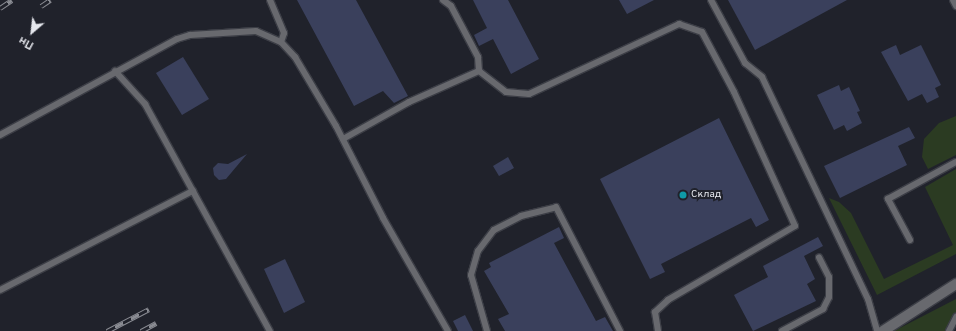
<!DOCTYPE html>
<html>
<head>
<meta charset="utf-8">
<style>
	body { margin:0 }
	#map { position:relative; width:956px; height:331px; overflow:hidden; background:#20222b; font-family:Overpass,sans-serif }
	div>[style] { position:absolute }
	.green>* { inset:0; background:#2b3b22 }
	.building>* { inset:0; background:#3a405c }
	.roads { filter:drop-shadow(1px 0 #3c3e46) drop-shadow(-1px 0 #3c3e46) drop-shadow(0 1px #3c3e46) drop-shadow(0 -1px #3c3e46) }
	.lane>* { height:6px; margin:-3px; padding:0 3px; transform-origin:3px; border-radius:3px; background:#68696e }
	.street>* { height:10px; margin:-5px; padding:0 5px; transform-origin:5px; border-radius:5px; background:#68696e }
	.rail>* { height:4.5px; margin-top:-2.25px; transform-origin:0; background:repeating-linear-gradient(90deg,#20222b 0 9px,#8a8c93 0 18px); box-sizing:border-box; border-block:1px solid #8a8c93 }
	.dots>* { width:11px; height:11px; translate:-50% -50%; box-sizing:border-box; border:2px solid #20222b; border-radius:50% }
	span { translate:-50% -50%; white-space:nowrap; text-align:center; line-height:1.15; -webkit-text-stroke:4px #20222b; paint-order:stroke }
	.poi-label { font-size:10px; color:#e6e8ee }
	.left { translate:0 -50%; text-align:left }
	.north { position:absolute; left:12px; top:12px; width:40px; height:40px; -webkit-text-stroke:3px #20222b; paint-order:stroke; rotate:208deg; font-size:11px; font-weight:700; line-height:16px; text-align:center; color:#e6e8ee }
	.north::after { content:''; display:block; margin:auto; width:14px; height:18px; background:#e6e8ee; clip-path:polygon(50% 0,100% 100%,50% 72%,0 100%) }
</style>
</head>
<body>
<div id="map">
	<div class="green">
		<div style="clip-path:polygon(956px 116px,956px 155px,928px 169px,922px 157px,924px 139px,939px 123px)"></div>
		<div style="clip-path:polygon(956px 169px,956px 254px,877px 295px,829px 198px,839px 202px,851px 213px,884px 279px,953px 245px,925px 187px)"></div>
		<div style="clip-path:polygon(956px 299px,956px 325px,952px 331px,894px 331px)"></div>
	</div>
	<div class="building">
		<div style="clip-path:polygon(297px 0,356px 0,408px 96px,394px 103px,383px 91px,354px 106px)"></div>
		<div style="clip-path:polygon(473px 0,508px 0,539px 59px,511px 74px,493px 39px,479px 46px,474px 35px,487px 28px)"></div>
		<div style="clip-path:polygon(619px 0,654px 0,627px 14px)"></div>
		<div style="clip-path:polygon(728px 0,847px 0,755px 50px)"></div>
		<div style="clip-path:polygon(896px 45px,900px 55px,921px 45px,941px 85px,935px 88px,939px 97px,927px 103px,922px 94px,908px 101px,881px 52px)"></div>
		<div style="clip-path:polygon(183px 57px,209px 99px,182px 115px,156px 73px)"></div>
		<div style="clip-path:polygon(839px 85px,841px 91px,849px 87px,860px 111px,857px 112px,862px 123px,847px 131px,844px 125px,834px 130px,817px 95px)"></div>
		<div style="clip-path:polygon(719px 118px,769px 220px,756px 227px,751px 218px,661px 264px,665px 272px,650px 279px,600px 179px)"></div>
		<div style="clip-path:polygon(909px 127px,915px 138px,898px 146px,907px 165px,840px 198px,824px 166px)"></div>
		<div style="clip-path:polygon(247px 154px,226px 179px,219px 180px,214px 175px,213px 168px,218px 163px,228px 164px)"></div>
		<div style="clip-path:polygon(508px 157px,514px 168px,499px 176px,493px 166px)"></div>
		<div style="clip-path:polygon(559px 227px,564px 238px,554px 243px,596px 321px,605px 317px,613px 331px,505px 331px,498px 319px,509px 314px,484px 271px,491px 267px,489px 263px)"></div>
		<div style="clip-path:polygon(818px 237px,823px 246px,804px 256px,815px 279px,807px 284px,816px 301px,753px 331px,734px 295px,768px 277px,763px 266px)"></div>
		<div style="clip-path:polygon(285px 259px,305px 302px,284px 313px,264px 269px)"></div>
		<div style="clip-path:polygon(465px 315px,473px 331px,458px 331px,453px 321px)"></div>
	</div>
	<div class="roads">
		<div class="lane">
			<div style="left:270px;top:0;width:36px;rotate:67deg"></div>
			<div style="left:284px;top:33px;width:9px;rotate:108deg"></div>
			<div style="left:443px;top:0;width:10px;rotate:37deg"></div>
			<div style="left:451px;top:6px;width:58px;rotate:62.1deg"></div>
			<div style="left:478px;top:57px;width:14px;rotate:86deg"></div>
			<div style="left:479px;top:71px;width:34px;rotate:38deg"></div>
			<div style="left:506px;top:92px;width:23px;rotate:5deg"></div>
			<div style="left:529px;top:94px;width:166px;rotate:-25deg"></div>
			<div style="left:679px;top:24px;width:24px;rotate:19deg"></div>
			<div style="left:702px;top:32px;width:68px;rotate:61.9deg"></div>
			<div style="left:734px;top:92px;width:147px;rotate:65.5deg"></div>
			<div style="left:795px;top:226px;width:147px;rotate:149.8deg"></div>
			<div style="left:668px;top:300px;width:18px;rotate:137deg"></div>
			<div style="left:655px;top:312px;width:19px;rotate:81deg"></div>
			<div style="left:711px;top:0;width:72px;rotate:61.6deg"></div>
			<div style="left:745px;top:63px;width:22px;rotate:39deg"></div>
			<div style="left:762px;top:77px;width:246px;rotate:64.5deg"></div>
			<div style="left:868px;top:299px;width:33px;rotate:74deg"></div>
			<div style="left:953px;top:0;width:7px;rotate:63deg"></div>
			<div style="left:115px;top:71px;width:45px;rotate:47.7deg"></div>
			<div style="left:145px;top:104px;width:259px;rotate:61.2deg"></div>
			<div style="left:0;top:135px;width:201px;rotate:-28.5deg"></div>
			<div style="left:177px;top:39px;width:14px;rotate:-17deg"></div>
			<div style="left:190px;top:35px;width:66px;rotate:-3.5deg"></div>
			<div style="left:256px;top:31px;width:27px;rotate:24deg"></div>
			<div style="left:281px;top:42px;width:21px;rotate:47deg"></div>
			<div style="left:295px;top:57px;width:80px;rotate:59.3deg"></div>
			<div style="left:336px;top:126px;width:103px;rotate:62.9deg"></div>
			<div style="left:383px;top:218px;width:130px;rotate:60.1deg"></div>
			<div style="left:343px;top:139px;width:76px;rotate:-29.3deg"></div>
			<div style="left:409px;top:102px;width:77px;rotate:-23.9deg"></div>
			<div style="left:910px;top:240px;width:47px;rotate:-118.2deg"></div>
			<div style="left:888px;top:199px;width:77px;rotate:-28.6deg"></div>
			<div style="left:0;top:290px;width:217px;rotate:-27.2deg"></div>
			<div style="left:487px;top:331px;width:58px;rotate:-105.9deg"></div>
			<div style="left:471px;top:275px;width:25px;rotate:-74deg"></div>
			<div style="left:478px;top:251px;width:26px;rotate:-53deg"></div>
			<div style="left:494px;top:230px;width:30px;rotate:-27deg"></div>
			<div style="left:521px;top:216px;width:36px;rotate:-14deg"></div>
			<div style="left:556px;top:207px;width:140px;rotate:62.7deg"></div>
			<div style="left:782px;top:331px;width:47px;rotate:-28.2deg"></div>
			<div style="left:823px;top:309px;width:13px;rotate:-63deg"></div>
			<div style="left:829px;top:297px;width:20px;rotate:-90deg"></div>
			<div style="left:829px;top:277px;width:22px;rotate:-117deg"></div>
			<div style="left:949px;top:331px;width:16px;rotate:-63deg"></div>
		</div>
		<div class="street">
			<div style="left:883px;top:331px;width:87px;rotate:-32.8deg"></div>
		</div>
	</div>
	<div class="rail">
		<div style="left:41px;top:6px;width:11px;rotate:-34deg"></div>
		<div style="left:0;top:8px;width:14px;rotate:-34deg"></div>
		<div style="left:107px;top:331px;width:47px;rotate:-27.6deg"></div>
		<div style="left:141px;top:331px;width:17px;rotate:-28deg"></div>
	</div>
	<div class="dots">
		<div style="left:683px;top:195px;background:#0f9aa8"></div>
	</div>
	<div class="poi-label">
		<span class="left" style="left:691px;top:195px">Склад</span>
	</div>
	<div class="north">Пн</div>
</div>
</body>
</html>
